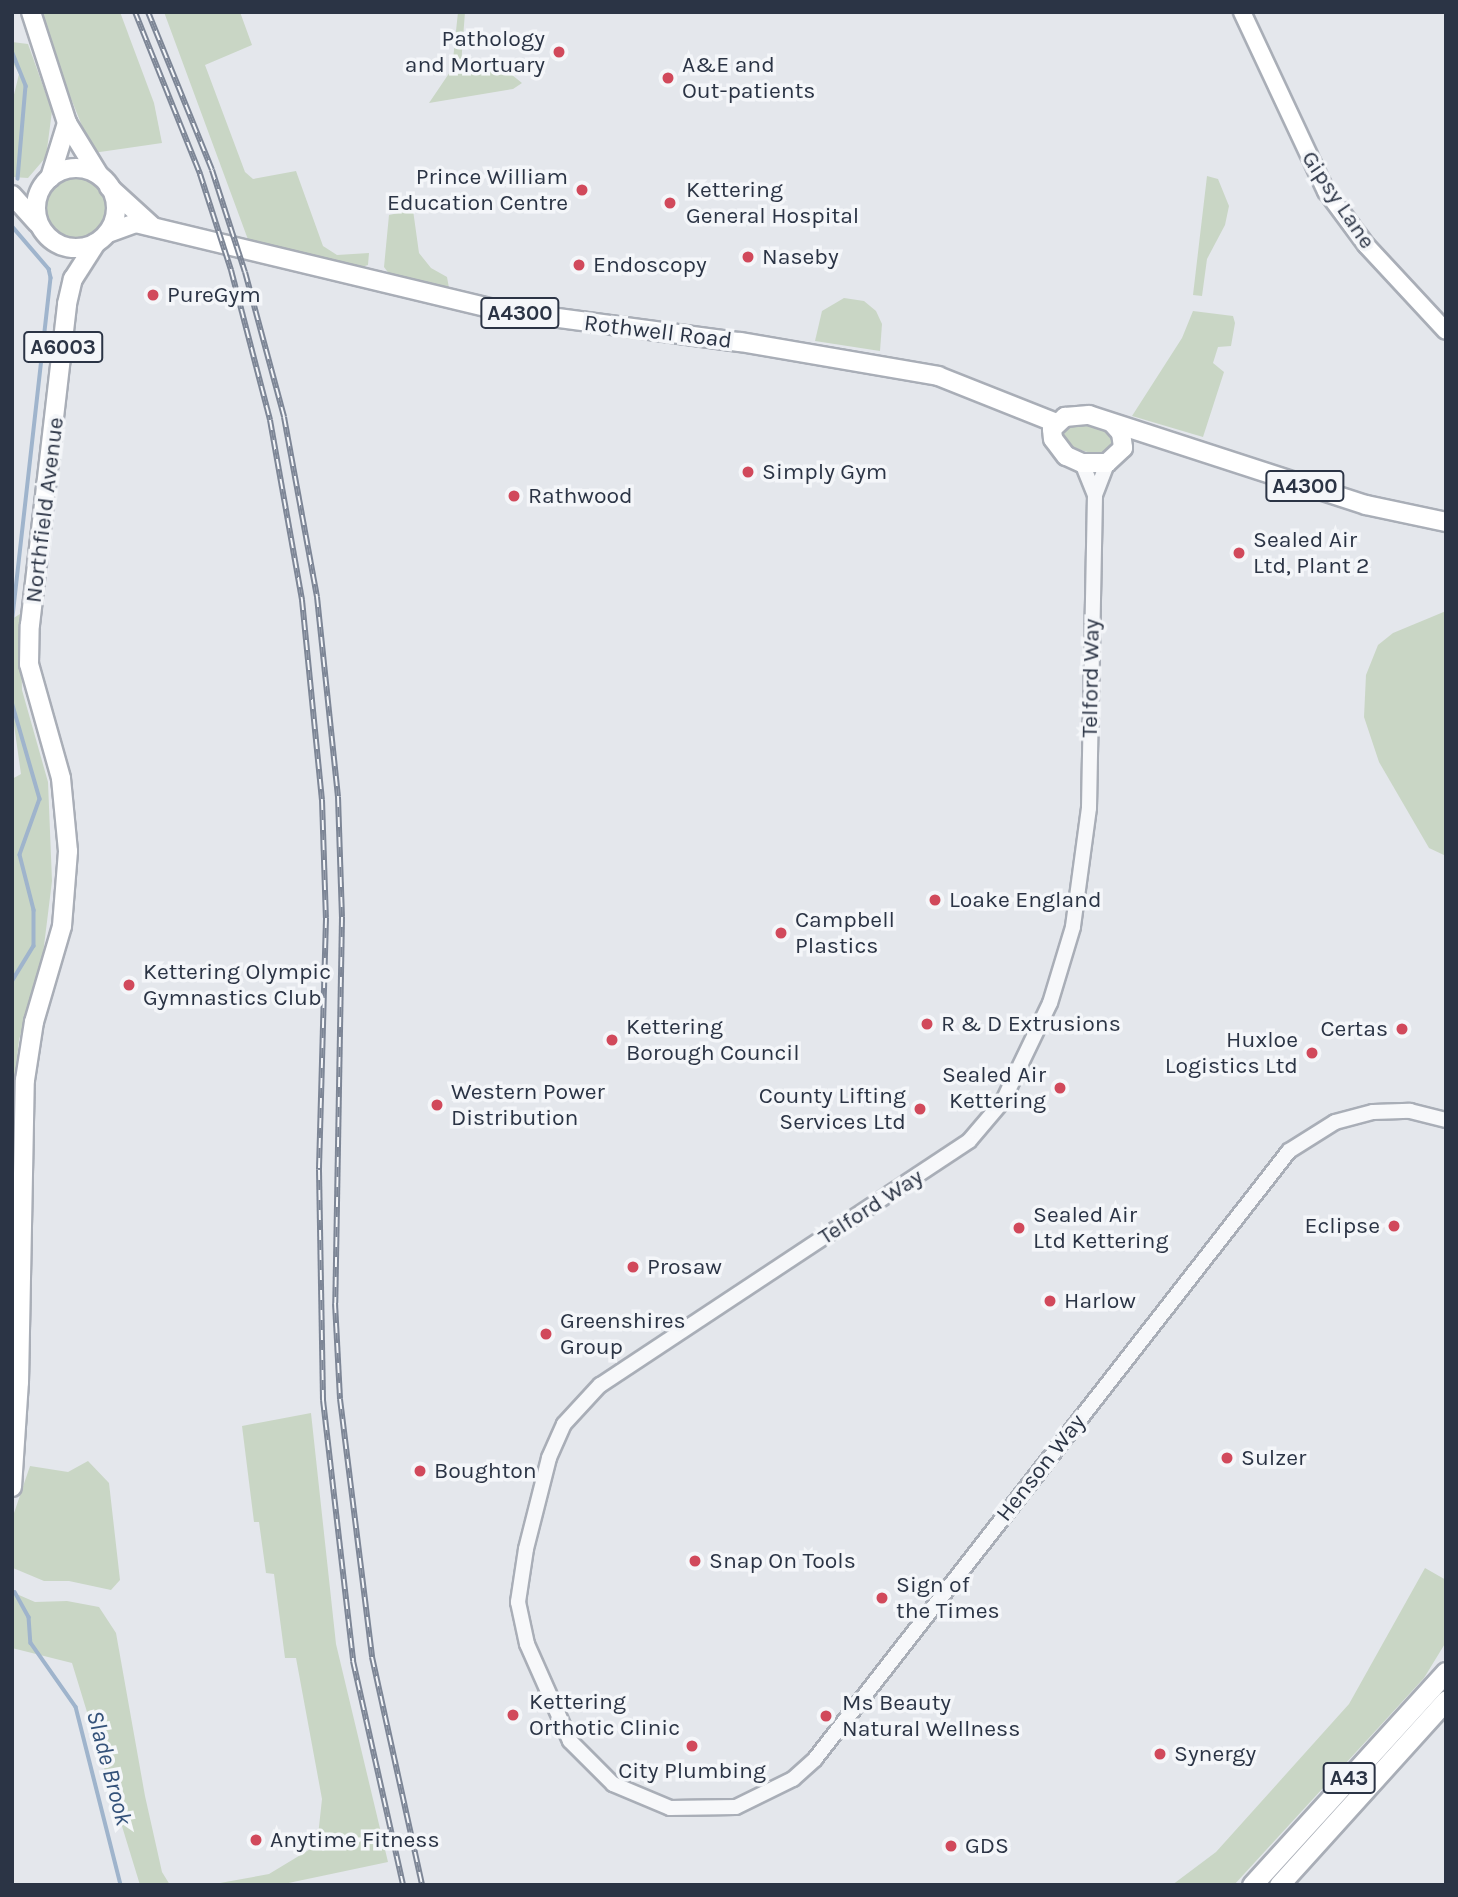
<!DOCTYPE html>
<html>
<head>
<meta charset="utf-8">
<style>
	body { margin:0 }
	#map { position:relative; width:1458px; height:1897px; overflow:hidden; background:#e4e7ec; font-family:Karla,sans-serif }
	div>[style] { position:absolute }
	.green>* { inset:0; background:#c9d6c5 }
	.round { border-radius:50% }
	.stream>* { height:3.5px; margin:-1.75px; padding:0 1.75px; transform-origin:1.75px; border-radius:1.75px; background:#9fb4cc }
	.roads { filter:drop-shadow(2px 0 #a9aeb7) drop-shadow(-2px 0 #a9aeb7) drop-shadow(0 2px #a9aeb7) drop-shadow(0 -2px #a9aeb7) }
	.tertiary>* { height:14px; margin:-7px; padding:0 7px; transform-origin:7px; border-radius:7px; background:#f7f8fa }
	.secondary>* { height:16px; margin:-8px; padding:0 8px; transform-origin:8px; border-radius:8px; background:#fff }
	.primary>* { height:18px; margin:-9px; padding:0 9px; transform-origin:9px; border-radius:9px; background:#fff }
	.primary>.ring { margin:-9px; padding:0; box-sizing:content-box; background:none; border:18px solid #fff; border-radius:50% }
	.trunk>* { height:19px; margin:-9.5px; padding:0 9.5px; transform-origin:9.5px; border-radius:9.5px; background:#fff }
	.rail>* { height:6px; margin-top:-3px; transform-origin:0; background:repeating-linear-gradient(90deg,#f4f6f9 0 10px,#7d8696 0 20px); box-sizing:border-box; border-block:2px solid #7d8696 }
	.dots>* { width:19px; height:19px; translate:-50% -50%; box-sizing:border-box; border:4px solid #f4f6f9; border-radius:50% }
	span { translate:-50% -50%; white-space:nowrap; text-align:center; line-height:1.15; -webkit-text-stroke:7px #f4f6f9; paint-order:stroke }
	.shield-label span { padding:2px 5px; background:#f4f6f9; border:2px solid; border-radius:5px; -webkit-text-stroke-width:0 }
	.shield-label { font-size:21px; color:#2b3445; font-weight:700 }
	.poi-label { font-size:23px; color:#2b3445 }
	.right { translate:-100% -50%; text-align:right }
	.left { translate:0 -50%; text-align:left }
	.street-label { font-size:23px; color:#2b3445 }
	.water-label { font-size:24px; color:#34527a; font-style:italic }
	.frame { position:absolute; inset:0; border:14px solid #2b3445; pointer-events:none }
</style>
</head>
<body>
<div id="map">
	<div class="green">
		<div style="clip-path:polygon(36px 12px,120px 12px,154px 103px,162px 143px,93px 153px)"></div>
		<div style="clip-path:polygon(164px 12px,240px 12px,252px 45px,205px 65px,245px 172px,253px 179px,296px 171px,323px 246px,337px 255px,369px 253px,368px 265px,359px 268px,250px 245px)"></div>
		<div style="clip-path:polygon(458px 12px,465px 12px,461px 65px,507px 71px,522px 83px,513px 89px,429px 103px,452px 69px)"></div>
		<div style="clip-path:polygon(12px 42px,28px 44px,52px 111px,46px 157px,28px 178px,12px 177px,12px 103px,19px 74px,12px 61px)"></div>
		<div style="clip-path:polygon(1207px 176px,1218px 179px,1229px 206px,1225px 225px,1207px 259px,1202px 296px,1193px 295px)"></div>
		<div class="round" style="left:45px;top:178px;width:62px;height:62px"></div>
		<div style="clip-path:polygon(413px 210px,419px 253px,431px 268px,447px 277px,449px 288px,390px 275px,384px 267px,389px 215px)"></div>
		<div style="clip-path:polygon(844px 298px,864px 301px,876px 311px,882px 324px,880px 351px,815px 341px,822px 311px)"></div>
		<div style="clip-path:polygon(1193px 311px,1233px 316px,1235px 323px,1231px 346px,1218px 347px,1213px 363px,1224px 372px,1203px 437px,1132px 416px,1182px 338px)"></div>
		<div style="clip-path:polygon(1074px 422px,1104px 429px,1114px 444px,1111px 450px,1098px 455px,1070px 447px,1063px 439px,1065px 427px)"></div>
		<div style="clip-path:polygon(1446px 611px,1446px 856px,1429px 848px,1379px 762px,1364px 717px,1366px 675px,1378px 645px,1393px 633px)"></div>
		<div style="clip-path:polygon(20px 614px,22px 690px,48px 782px,52px 881px,43px 954px,19px 1040px,12px 1106px,12px 779px,21px 774px,12px 711px,12px 619px)"></div>
		<div style="clip-path:polygon(311px 1413px,336px 1644px,388px 1862px,279px 1885px,209px 1885px,269px 1874px,317px 1845px,322px 1799px,296px 1658px,285px 1658px,274px 1574px,266px 1573px,259px 1522px,254px 1522px,242px 1426px)"></div>
		<div style="clip-path:polygon(88px 1461px,109px 1483px,120px 1580px,111px 1590px,69px 1581px,44px 1581px,13px 1568px,12px 1519px,30px 1466px,68px 1472px)"></div>
		<div style="clip-path:polygon(1425px 1568px,1446px 1580px,1446px 1642px,1424px 1678px,1234px 1885px,1172px 1885px,1216px 1852px,1349px 1704px)"></div>
		<div style="clip-path:polygon(12px 1592px,35px 1602px,67px 1601px,99px 1607px,116px 1633px,145px 1796px,162px 1872px,170px 1885px,140px 1885px,72px 1663px,12px 1648px)"></div>
	</div>
	<div class="stream">
		<div style="left:12px;top:51px;width:38px;rotate:68deg"></div>
		<div style="left:26px;top:86px;width:93px;rotate:94.9deg"></div>
		<div style="left:12px;top:226px;width:57px;rotate:49.3deg"></div>
		<div style="left:49px;top:269px;width:9px;rotate:77deg"></div>
		<div style="left:51px;top:278px;width:352px;rotate:96.4deg"></div>
		<div style="left:12px;top:702px;width:101px;rotate:73.9deg"></div>
		<div style="left:40px;top:799px;width:59px;rotate:109.7deg"></div>
		<div style="left:20px;top:855px;width:57px;rotate:75.7deg"></div>
		<div style="left:34px;top:910px;width:36px;rotate:90deg"></div>
		<div style="left:34px;top:946px;width:42px;rotate:121.4deg"></div>
		<div style="left:15px;top:1592px;width:29px;rotate:61deg"></div>
		<div style="left:29px;top:1617px;width:26px;rotate:86deg"></div>
		<div style="left:31px;top:1643px;width:78px;rotate:54.9deg"></div>
		<div style="left:76px;top:1707px;width:184px;rotate:75.8deg"></div>
	</div>
	<div class="roads">
		<div class="tertiary">
			<div style="left:1082px;top:463px;width:35px;rotate:68deg"></div>
			<div style="left:1095px;top:495px;width:313px;rotate:91.1deg"></div>
			<div style="left:1089px;top:808px;width:120px;rotate:97.7deg"></div>
			<div style="left:1073px;top:927px;width:79px;rotate:106.8deg"></div>
			<div style="left:1050px;top:1003px;width:109px;rotate:115.6deg"></div>
			<div style="left:1003px;top:1101px;width:52px;rotate:130.4deg"></div>
			<div style="left:969px;top:1141px;width:442px;rotate:146.5deg"></div>
			<div style="left:600px;top:1385px;width:53px;rotate:132.7deg"></div>
			<div style="left:564px;top:1424px;width:37px;rotate:114deg"></div>
			<div style="left:549px;top:1458px;width:94px;rotate:104.2deg"></div>
			<div style="left:526px;top:1549px;width:54px;rotate:98.6deg"></div>
			<div style="left:518px;top:1602px;width:43px;rotate:77.9deg"></div>
			<div style="left:527px;top:1644px;width:106px;rotate:66.1deg"></div>
			<div style="left:570px;top:1741px;width:61px;rotate:45deg"></div>
			<div style="left:613px;top:1784px;width:62px;rotate:22.8deg"></div>
			<div style="left:670px;top:1808px;width:66px;rotate:-0.9deg"></div>
			<div style="left:736px;top:1807px;width:64px;rotate:-26.2deg"></div>
			<div style="left:793px;top:1779px;width:30px;rotate:-42deg"></div>
			<div style="left:815px;top:1759px;width:771px;rotate:-52.06deg"></div>
			<div style="left:1289px;top:1151px;width:54px;rotate:-32.2deg"></div>
			<div style="left:1335px;top:1122px;width:39px;rotate:-15deg"></div>
			<div style="left:1373px;top:1112px;width:37px;rotate:-2deg"></div>
			<div style="left:1410px;top:1111px;width:37px;rotate:14deg"></div>
			<div style="left:1095px;top:495px;width:34px;rotate:-69deg"></div>
		</div>
		<div class="secondary">
			<div style="left:1242px;top:12px;width:198px;rotate:64.9deg"></div>
			<div style="left:1326px;top:191px;width:67px;rotate:53.5deg"></div>
			<div style="left:1366px;top:245px;width:117px;rotate:47.1deg"></div>
		</div>
		<div class="primary">
			<div style="left:31px;top:12px;width:117px;rotate:72deg"></div>
			<div style="left:67px;top:123px;width:61px;rotate:58.4deg"></div>
			<div class="ring" style="left:36px;top:168px;width:62px;height:62px"></div>
			<div style="left:50px;top:178px;width:58px;rotate:-72.8deg"></div>
			<div style="left:109px;top:187px;width:59px;rotate:42.3deg"></div>
			<div style="left:12px;top:195px;width:38px;rotate:48deg"></div>
			<div style="left:108px;top:233px;width:30px;rotate:-20deg"></div>
			<div style="left:136px;top:223px;width:373px;rotate:13.5deg"></div>
			<div style="left:499px;top:310px;width:243px;rotate:7.6deg"></div>
			<div style="left:740px;top:342px;width:201px;rotate:9.7deg"></div>
			<div style="left:938px;top:376px;width:127px;rotate:21.7deg"></div>
			<div style="left:1113px;top:424px;width:12px;rotate:48deg"></div>
			<div style="left:1121px;top:433px;width:15px;rotate:82deg"></div>
			<div style="left:1123px;top:448px;width:22px;rotate:137deg"></div>
			<div style="left:1107px;top:463px;width:25px;rotate:180deg"></div>
			<div style="left:1082px;top:463px;width:17px;rotate:-156deg"></div>
			<div style="left:1066px;top:456px;width:21px;rotate:-127deg"></div>
			<div style="left:1053px;top:439px;width:10px;rotate:-96deg"></div>
			<div style="left:1052px;top:429px;width:18px;rotate:-43deg"></div>
			<div style="left:1065px;top:417px;width:24px;rotate:-5deg"></div>
			<div style="left:1089px;top:415px;width:291px;rotate:18deg"></div>
			<div style="left:1366px;top:505px;width:82px;rotate:12deg"></div>
			<div style="left:12px;top:1487px;width:105px;rotate:-86.2deg"></div>
			<div style="left:19px;top:1382px;width:302px;rotate:-88.9deg"></div>
			<div style="left:25px;top:1080px;width:59px;rotate:-81.2deg"></div>
			<div style="left:34px;top:1022px;width:100px;rotate:-73.7deg"></div>
			<div style="left:62px;top:926px;width:75px;rotate:-85.4deg"></div>
			<div style="left:68px;top:851px;width:73px;rotate:-95.5deg"></div>
			<div style="left:61px;top:778px;width:118px;rotate:-105.7deg"></div>
			<div style="left:29px;top:664px;width:39px;rotate:-89deg"></div>
			<div style="left:30px;top:625px;width:323px;rotate:-83.4deg"></div>
			<div style="left:67px;top:304px;width:26px;rotate:-77deg"></div>
			<div style="left:73px;top:279px;width:43px;rotate:-57.4deg"></div>
		</div>
		<div class="trunk">
			<div style="left:1252px;top:1885px;width:288px;rotate:-47.7deg"></div>
			<div style="left:1279px;top:1885px;width:249px;rotate:-47.9deg"></div>
		</div>
	</div>
	<div class="rail">
		<div style="left:135px;top:12px;width:175px;rotate:68.1deg"></div>
		<div style="left:200px;top:174px;width:101px;rotate:72.1deg"></div>
		<div style="left:231px;top:270px;width:155px;rotate:75.4deg"></div>
		<div style="left:270px;top:420px;width:183px;rotate:79.9deg"></div>
		<div style="left:302px;top:600px;width:201px;rotate:84.3deg"></div>
		<div style="left:322px;top:800px;width:118px;rotate:88.1deg"></div>
		<div style="left:326px;top:918px;width:252px;rotate:91.6deg"></div>
		<div style="left:319px;top:1170px;width:230px;rotate:89deg"></div>
		<div style="left:323px;top:1400px;width:263px;rotate:83.4deg"></div>
		<div style="left:353px;top:1661px;width:230px;rotate:77.4deg"></div>
		<div style="left:148px;top:12px;width:170px;rotate:67.9deg"></div>
		<div style="left:212px;top:170px;width:107px;rotate:72.1deg"></div>
		<div style="left:245px;top:272px;width:150px;rotate:74.9deg"></div>
		<div style="left:284px;top:417px;width:183px;rotate:79.6deg"></div>
		<div style="left:317px;top:597px;width:201px;rotate:84deg"></div>
		<div style="left:338px;top:797px;width:120px;rotate:88.1deg"></div>
		<div style="left:342px;top:917px;width:386px;rotate:91deg"></div>
		<div style="left:335px;top:1303px;width:96px;rotate:87deg"></div>
		<div style="left:340px;top:1399px;width:260px;rotate:82.9deg"></div>
		<div style="left:372px;top:1657px;width:233px;rotate:77.6deg"></div>
	</div>
	<div class="dots">
		<div style="left:559px;top:52px;background:#d1495b"></div>
		<div style="left:668px;top:78px;background:#d1495b"></div>
		<div style="left:582px;top:190px;background:#d1495b"></div>
		<div style="left:670px;top:203px;background:#d1495b"></div>
		<div style="left:748px;top:257px;background:#d1495b"></div>
		<div style="left:579px;top:265px;background:#d1495b"></div>
		<div style="left:153px;top:295px;background:#d1495b"></div>
		<div style="left:748px;top:472px;background:#d1495b"></div>
		<div style="left:514px;top:496px;background:#d1495b"></div>
		<div style="left:1239px;top:553px;background:#d1495b"></div>
		<div style="left:935px;top:900px;background:#d1495b"></div>
		<div style="left:781px;top:933px;background:#d1495b"></div>
		<div style="left:129px;top:985px;background:#d1495b"></div>
		<div style="left:927px;top:1024px;background:#d1495b"></div>
		<div style="left:1402px;top:1029px;background:#d1495b"></div>
		<div style="left:612px;top:1040px;background:#d1495b"></div>
		<div style="left:1312px;top:1053px;background:#d1495b"></div>
		<div style="left:1060px;top:1088px;background:#d1495b"></div>
		<div style="left:437px;top:1105px;background:#d1495b"></div>
		<div style="left:920px;top:1109px;background:#d1495b"></div>
		<div style="left:1394px;top:1226px;background:#d1495b"></div>
		<div style="left:1019px;top:1228px;background:#d1495b"></div>
		<div style="left:633px;top:1267px;background:#d1495b"></div>
		<div style="left:1050px;top:1301px;background:#d1495b"></div>
		<div style="left:546px;top:1334px;background:#d1495b"></div>
		<div style="left:1227px;top:1458px;background:#d1495b"></div>
		<div style="left:420px;top:1471px;background:#d1495b"></div>
		<div style="left:695px;top:1561px;background:#d1495b"></div>
		<div style="left:882px;top:1598px;background:#d1495b"></div>
		<div style="left:513px;top:1715px;background:#d1495b"></div>
		<div style="left:826px;top:1716px;background:#d1495b"></div>
		<div style="left:692px;top:1746px;background:#d1495b"></div>
		<div style="left:1160px;top:1754px;background:#d1495b"></div>
		<div style="left:256px;top:1840px;background:#d1495b"></div>
		<div style="left:951px;top:1846px;background:#d1495b"></div>
	</div>
	<div class="shield-label">
		<span style="left:520px;top:313px">A4300</span>
		<span style="left:63px;top:347px">A6003</span>
		<span style="left:1305px;top:486px">A4300</span>
		<span style="left:1349px;top:1778px">A43</span>
	</div>
	<div class="poi-label">
		<span class="right" style="left:545px;top:52px">Pathology<br>and Mortuary</span>
		<span class="left" style="left:682px;top:78px">A&amp;E and<br>Out-patients</span>
		<span class="right" style="left:568px;top:190px">Prince William<br>Education Centre</span>
		<span class="left" style="left:686px;top:203px">Kettering<br>General Hospital</span>
		<span class="left" style="left:762px;top:257px">Naseby</span>
		<span class="left" style="left:593px;top:265px">Endoscopy</span>
		<span class="left" style="left:167px;top:295px">PureGym</span>
		<span class="left" style="left:762px;top:472px">Simply Gym</span>
		<span class="left" style="left:528px;top:496px">Rathwood</span>
		<span class="left" style="left:1253px;top:553px">Sealed Air<br>Ltd, Plant 2</span>
		<span class="left" style="left:949px;top:900px">Loake England</span>
		<span class="left" style="left:795px;top:933px">Campbell<br>Plastics</span>
		<span class="left" style="left:143px;top:985px">Kettering Olympic<br>Gymnastics Club</span>
		<span class="left" style="left:941px;top:1024px">R &amp; D Extrusions</span>
		<span class="left" style="left:626px;top:1040px">Kettering<br>Borough Council</span>
		<span class="right" style="left:1388px;top:1029px">Certas</span>
		<span class="right" style="left:1298px;top:1053px">Huxloe<br>Logistics Ltd</span>
		<span class="right" style="left:1046px;top:1088px">Sealed Air<br>Kettering</span>
		<span class="left" style="left:451px;top:1105px">Western Power<br>Distribution</span>
		<span class="right" style="left:906px;top:1109px">County Lifting<br>Services Ltd</span>
		<span class="left" style="left:1033px;top:1228px">Sealed Air<br>Ltd Kettering</span>
		<span class="right" style="left:1380px;top:1226px">Eclipse</span>
		<span class="left" style="left:647px;top:1267px">Prosaw</span>
		<span class="left" style="left:1064px;top:1301px">Harlow</span>
		<span class="left" style="left:560px;top:1334px">Greenshires<br>Group</span>
		<span class="left" style="left:1241px;top:1458px">Sulzer</span>
		<span class="left" style="left:434px;top:1471px">Boughton</span>
		<span class="left" style="left:709px;top:1561px">Snap On Tools</span>
		<span class="left" style="left:896px;top:1598px">Sign of<br>the Times</span>
		<span class="left" style="left:529px;top:1715px">Kettering<br>Orthotic Clinic</span>
		<span class="left" style="left:842px;top:1716px">Ms Beauty<br>Natural Wellness</span>
		<span class="left" style="left:1174px;top:1754px">Synergy</span>
		<span style="left:692px;top:1771px">City Plumbing</span>
		<span class="left" style="left:270px;top:1840px">Anytime Fitness</span>
		<span class="left" style="left:965px;top:1846px">GDS</span>
	</div>
	<div class="street-label">
		<span style="left:1338px;top:200px;rotate:56deg">Gipsy Lane</span>
		<span style="left:658px;top:332px;rotate:7deg">Rothwell Road</span>
		<span style="left:45px;top:510px;rotate:-83deg">Northfield Avenue</span>
		<span style="left:1091px;top:678px;rotate:-89deg">Telford Way</span>
		<span style="left:871px;top:1207px;rotate:-33deg">Telford Way</span>
		<span style="left:1041px;top:1468px;rotate:-52deg">Henson Way</span>
	</div>
	<div class="water-label">
		<span style="left:109px;top:1768px;rotate:75deg">Slade Brook</span>
	</div>
	<div class="frame"></div>
</div>
</body>
</html>
